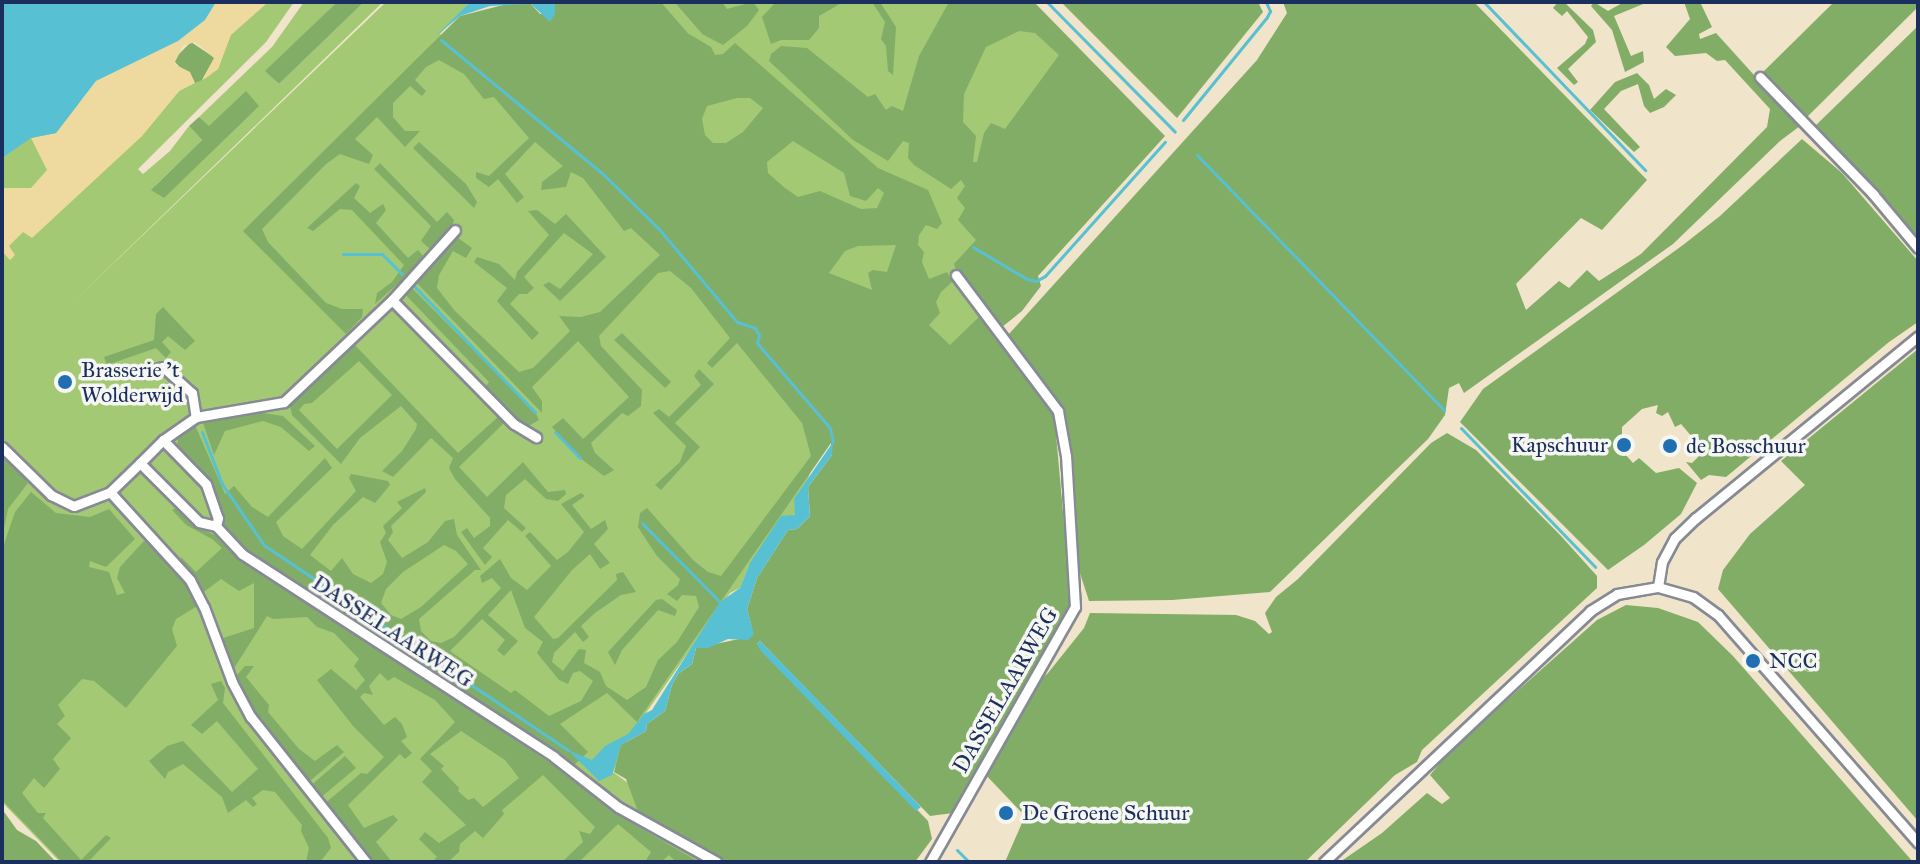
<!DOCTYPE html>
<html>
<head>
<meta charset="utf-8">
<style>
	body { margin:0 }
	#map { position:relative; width:1920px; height:864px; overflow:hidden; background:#f0e4ca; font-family:"IM FELL Great Primer",serif }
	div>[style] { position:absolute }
	.green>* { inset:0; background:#a3c974 }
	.forest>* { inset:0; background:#82ad66 }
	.sand>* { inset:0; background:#eeda9e }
	.water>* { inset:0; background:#57c0d3 }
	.stream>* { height:3px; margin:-1.5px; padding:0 1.5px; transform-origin:1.5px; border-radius:1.5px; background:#57c0d3 }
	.roads { filter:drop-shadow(2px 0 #868a94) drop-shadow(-2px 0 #868a94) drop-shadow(0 2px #868a94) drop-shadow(0 -2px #868a94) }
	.minor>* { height:9px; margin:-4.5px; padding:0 4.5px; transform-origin:4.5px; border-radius:4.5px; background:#fff }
	.dots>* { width:22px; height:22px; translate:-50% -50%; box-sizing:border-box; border:4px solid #f6f6f2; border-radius:50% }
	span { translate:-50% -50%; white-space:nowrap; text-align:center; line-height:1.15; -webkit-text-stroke:7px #f6f6f2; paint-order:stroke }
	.poi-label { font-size:22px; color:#1b2f5e }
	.left { translate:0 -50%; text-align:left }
	.right { translate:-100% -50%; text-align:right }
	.street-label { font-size:22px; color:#1b2f5e }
	.frame { position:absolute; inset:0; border:4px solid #1b2f5e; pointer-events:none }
</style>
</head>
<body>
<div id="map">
	<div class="green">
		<div style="clip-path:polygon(268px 2px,294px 2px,266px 42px,138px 169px,143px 174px,170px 151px,189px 126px,202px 140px,155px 186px,258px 106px,209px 127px,199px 117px,272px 47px,304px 2px,337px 2px,266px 71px,279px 84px,364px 2px,383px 2px,70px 305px,386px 2px,470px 2px,440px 34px,737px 322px,755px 328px,759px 335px,757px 343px,826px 429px,795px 515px,787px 517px,749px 566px,740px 588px,730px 593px,629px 737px,613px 772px,736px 862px,60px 862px,2px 802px,2px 154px,67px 97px,141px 137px,179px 91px,218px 69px,230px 35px)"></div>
		<div style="clip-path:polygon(661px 2px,674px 2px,702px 34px,704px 2px,1001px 2px,1075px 51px,1005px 311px,919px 377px,678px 116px,689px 34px)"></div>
	</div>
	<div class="forest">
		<div style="clip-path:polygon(337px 2px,364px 2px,279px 84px,265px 71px)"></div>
		<div style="clip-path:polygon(evenodd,515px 2px,531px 4px,540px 14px,555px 14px,555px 2px,661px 2px,689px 34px,711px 47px,715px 55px,723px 54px,735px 43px,878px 168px,928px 190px,942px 223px,937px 229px,926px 225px,919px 235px,918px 245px,924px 252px,922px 262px,929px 279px,947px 272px,952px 282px,941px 292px,936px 302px,940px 313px,929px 325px,950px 345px,981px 315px,1054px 412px,1071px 601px,953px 813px,930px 816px,760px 641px,757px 644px,928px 821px,932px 839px,915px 862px,725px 862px,639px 814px,626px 779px,614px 772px,621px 745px,646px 731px,647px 724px,665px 711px,672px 685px,678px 674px,692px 664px,696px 648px,744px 638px,752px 628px,747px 609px,757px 578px,788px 530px,797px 529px,810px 516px,808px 487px,832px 455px,831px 443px,637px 722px,607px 693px,560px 724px,588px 752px,572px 767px,544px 744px,242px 550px,221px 527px,212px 485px,177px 446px,179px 432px,195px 425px,225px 494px,234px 486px,252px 507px,268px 517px,325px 458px,332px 468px,276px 522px,283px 536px,302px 549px,356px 491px,349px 478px,351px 474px,388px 481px,390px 485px,375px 503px,363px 497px,333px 525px,310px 555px,331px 571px,342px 558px,353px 574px,371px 583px,383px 574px,387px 562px,380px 542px,386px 533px,383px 526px,402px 508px,397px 502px,425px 488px,426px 492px,391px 526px,393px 532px,388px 540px,402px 558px,428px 542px,445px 521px,454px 519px,457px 535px,481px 570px,475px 570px,419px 619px,421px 631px,431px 641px,441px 643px,454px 637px,501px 588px,492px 578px,482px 583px,480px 576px,500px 559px,511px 578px,527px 590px,551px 566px,525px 536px,530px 532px,557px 560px,568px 552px,584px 532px,561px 504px,581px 493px,585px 496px,572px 505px,591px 529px,605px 520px,608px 529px,594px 544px,610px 563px,600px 569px,590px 554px,572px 570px,534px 617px,553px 639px,558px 638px,617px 580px,616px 574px,623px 572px,636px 592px,621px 595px,595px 613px,581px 626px,589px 637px,583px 642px,575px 632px,554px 653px,552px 662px,563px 671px,579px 649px,586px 650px,584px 663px,600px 672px,606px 686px,627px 700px,646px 687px,658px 660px,677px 642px,699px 607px,696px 596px,682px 595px,677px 601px,667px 594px,678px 585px,680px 579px,657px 556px,647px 541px,638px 527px,640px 513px,647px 508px,693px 560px,708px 572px,721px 576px,811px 456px,802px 423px,737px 343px,712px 368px,707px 363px,730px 338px,691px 288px,670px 271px,658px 273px,599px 336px,601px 346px,642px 390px,641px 406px,628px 416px,622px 413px,591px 443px,595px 453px,614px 470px,604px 476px,580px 458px,552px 427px,563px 418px,583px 439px,629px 397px,578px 341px,532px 387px,542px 401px,542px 413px,417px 283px,417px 278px,457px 237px,472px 248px,466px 258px,453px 251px,439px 275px,437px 288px,455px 311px,519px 372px,533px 368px,570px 331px,559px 316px,581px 317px,600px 312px,660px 255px,631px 228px,624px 231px,583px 178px,571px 172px,566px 187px,541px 190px,542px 182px,563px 166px,535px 142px,505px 174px,524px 197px,517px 203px,498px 179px,489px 187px,476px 178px,476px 172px,489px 176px,529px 138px,494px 97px,484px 99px,464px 74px,439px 60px,426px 67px,415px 80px,426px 91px,422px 96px,410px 86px,393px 103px,393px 117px,405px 131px,420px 131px,405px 147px,377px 117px,355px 139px,373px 155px,369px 164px,340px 154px,326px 164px,262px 229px,268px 242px,326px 303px,342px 309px,363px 309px,362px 317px,346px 334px,243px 231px,460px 16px,515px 2px,737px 98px,750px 98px,763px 108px,743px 132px,726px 143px,713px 143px,705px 135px,702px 119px,707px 106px,737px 98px,515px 2px,793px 141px,844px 173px,850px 196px,866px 201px,878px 188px,884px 193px,877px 208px,861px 209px,820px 191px,798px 197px,785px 188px,768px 173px,767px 162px,793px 141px,515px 2px,896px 245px,887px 272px,873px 270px,868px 273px,872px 290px,829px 273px,845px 251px,858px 246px,896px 245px,515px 2px,444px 545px,456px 551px,468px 564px,421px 607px,401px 619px,391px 615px,381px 603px,386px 589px,403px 572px,444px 545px,515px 2px,511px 590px,525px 628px,543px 642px,537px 653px,559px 680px,568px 684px,573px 673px,580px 671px,593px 681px,581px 701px,549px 716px,515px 690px,511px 693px,450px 651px,482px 619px,505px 640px,497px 650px,504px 656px,518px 641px,488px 615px,511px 590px)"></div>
		<div style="clip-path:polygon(674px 2px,722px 2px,727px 9px,753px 2px,759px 10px,747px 26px,723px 45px,702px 34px)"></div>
		<div style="clip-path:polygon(776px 2px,843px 2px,819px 16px,819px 28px,809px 40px,781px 40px,771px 44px,762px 17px)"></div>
		<div style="clip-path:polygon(872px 2px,880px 2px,896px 27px,893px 75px,888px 71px,886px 46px,881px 39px,885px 22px)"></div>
		<div style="clip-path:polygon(evenodd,949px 2px,1034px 2px,1165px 136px,1038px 276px,1041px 286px,1022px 311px,1002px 327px,957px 273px,954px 264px,976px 240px,958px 220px,965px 208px,957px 198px,965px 186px,961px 180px,951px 189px,914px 165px,908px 158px,909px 143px,903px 141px,888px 161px,853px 140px,769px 61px,771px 54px,781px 46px,807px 48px,868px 97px,875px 94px,886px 110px,892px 106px,903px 111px,919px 56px,949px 2px,1019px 31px,1035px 33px,1059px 55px,1005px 129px,991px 123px,984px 133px,977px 162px,973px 162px,976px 136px,963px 122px,964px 94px,986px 47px,1019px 31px)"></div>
		<div style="clip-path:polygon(1061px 2px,1258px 2px,1263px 12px,1177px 118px)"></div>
		<div style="clip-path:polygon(1283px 2px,1474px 2px,1647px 180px,1602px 230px,1581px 218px,1516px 284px,1526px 310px,1559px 281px,1569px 288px,1587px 270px,1599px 281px,1641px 254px,1767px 127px,1770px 109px,1725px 60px,1717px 61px,1706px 53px,1675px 56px,1666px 47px,1690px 19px,1684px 2px,1700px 2px,1712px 27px,1699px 34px,1700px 39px,1716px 33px,1800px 126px,1780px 141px,1673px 244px,1464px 393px,1459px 383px,1449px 388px,1445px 415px,1428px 439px,1270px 592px,1172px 600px,1089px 601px,1077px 564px,1061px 408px,1008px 335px,1257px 60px,1287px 13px)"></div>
		<div style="clip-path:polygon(1558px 2px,1564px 2px,1593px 30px,1596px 42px,1568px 69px,1578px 82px,1574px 85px,1557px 68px,1585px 44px,1588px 37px,1567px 11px,1562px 16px,1553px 8px)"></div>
		<div style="clip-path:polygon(1594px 2px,1608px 11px,1624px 2px,1648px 2px,1614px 16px,1631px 56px,1643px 51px,1644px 62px,1625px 72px,1612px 30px,1591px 6px)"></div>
		<div style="clip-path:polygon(1834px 2px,1918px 2px,1918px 7px,1804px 120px,1762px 73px)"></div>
		<div style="clip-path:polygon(1918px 26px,1918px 239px,1878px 190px,1813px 128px)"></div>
		<div style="clip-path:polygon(191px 42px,215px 58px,202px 80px,195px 83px,173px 60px)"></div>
		<div style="clip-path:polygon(1637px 73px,1649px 85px,1654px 99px,1666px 89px,1676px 95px,1664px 107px,1650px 113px,1644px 106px,1638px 84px,1621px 91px,1604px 109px,1640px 147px,1634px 152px,1590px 110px,1615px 82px)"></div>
		<div style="clip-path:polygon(246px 91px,259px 106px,164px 198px,151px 190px,202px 140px,189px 126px,199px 117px,209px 126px)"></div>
		<div style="clip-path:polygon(1802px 139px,1842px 173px,1918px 261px,1918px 322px,1889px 342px,1726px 477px,1709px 475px,1701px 480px,1686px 462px,1692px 463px,1704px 451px,1681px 424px,1675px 427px,1668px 412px,1662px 416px,1656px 413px,1658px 405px,1642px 409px,1622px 427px,1622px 438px,1616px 444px,1633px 463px,1639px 458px,1656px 473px,1679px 468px,1697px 483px,1681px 514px,1644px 545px,1608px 570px,1460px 422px,1483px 389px,1683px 245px,1720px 216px)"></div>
		<div style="clip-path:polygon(419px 142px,466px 184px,477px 202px,474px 208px,413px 148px)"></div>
		<div style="clip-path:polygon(380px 163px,437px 222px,447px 212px,454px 220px,451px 230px,430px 249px,421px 241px,431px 226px,374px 169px)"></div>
		<div style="clip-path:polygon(356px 183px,360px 186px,354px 198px,370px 213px,383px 204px,386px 210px,376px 223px,408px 258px,418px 250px,423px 256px,420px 264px,375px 304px,377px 293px,392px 282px,404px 265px,352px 210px,340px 209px,313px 231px,307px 228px)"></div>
		<div style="clip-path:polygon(537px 210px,555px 224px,566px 214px,606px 257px,560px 301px,543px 285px,549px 282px,560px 289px,593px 254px,564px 233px,524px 277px,534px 288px,527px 294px,519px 294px,510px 304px,539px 333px,532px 340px,497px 301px,507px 288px,474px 262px,477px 257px,499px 264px,515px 280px,517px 272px,549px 235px,528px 211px)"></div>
		<div style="clip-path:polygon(410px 286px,535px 412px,539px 420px,527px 427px,520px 423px,485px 387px,489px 382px,403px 292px)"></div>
		<div style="clip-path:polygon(163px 307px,195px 341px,185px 350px,168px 336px,162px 342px,171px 352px,166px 358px,156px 348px,107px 365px,104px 357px,154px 340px,156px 314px)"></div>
		<div style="clip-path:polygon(622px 333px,671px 382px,665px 388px,614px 340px)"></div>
		<div style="clip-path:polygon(evenodd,352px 342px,458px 453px,499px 416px,505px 422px,459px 467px,487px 497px,523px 462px,548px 492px,565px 490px,566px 494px,558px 501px,546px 499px,525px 479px,506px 495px,504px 508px,526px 528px,522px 532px,508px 520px,483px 548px,492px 557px,485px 565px,461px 532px,467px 528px,474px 538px,490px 526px,490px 518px,455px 479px,449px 468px,453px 458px,431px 438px,393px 477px,382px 471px,402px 451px,416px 429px,417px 424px,401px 406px,360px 438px,341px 464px,292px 415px,289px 401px,352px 342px,359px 361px,392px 395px,337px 449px,299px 410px,304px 404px,312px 403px,359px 361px)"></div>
		<div style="clip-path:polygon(1918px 349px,1918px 821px,1718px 589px,1723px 570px,1750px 534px,1805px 485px,1781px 461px)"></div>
		<div style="clip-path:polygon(699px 369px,714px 384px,675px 423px,700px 447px,661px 490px,655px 485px,680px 462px,686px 446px,653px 413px,659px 409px,669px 417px,701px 385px,694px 376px)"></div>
		<div style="clip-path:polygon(257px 412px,283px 416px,315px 446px,309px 451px,281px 427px,263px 421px,225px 431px,214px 455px,203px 423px)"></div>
		<div style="clip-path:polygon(1447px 433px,1476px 450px,1561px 536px,1597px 576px,1597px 588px,1422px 750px,1417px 762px,1395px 775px,1305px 862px,1005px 862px,1025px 816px,983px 772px,1029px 690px,1048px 673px,1084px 628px,1090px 613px,1236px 615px,1255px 621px,1269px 634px,1272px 632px,1265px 613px,1276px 597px,1298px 579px,1431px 443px)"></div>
		<div style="clip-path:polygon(7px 457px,28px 483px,8px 509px,2px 538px,2px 462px)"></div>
		<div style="clip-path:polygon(31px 492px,56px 513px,90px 517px,109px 509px,135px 539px,106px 567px,90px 561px,89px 567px,109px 572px,117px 595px,125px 593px,117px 578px,120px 567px,144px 541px,150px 541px,181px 572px,199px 605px,176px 619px,172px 629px,177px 646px,126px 708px,94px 681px,82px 679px,58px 705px,65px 716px,57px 724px,71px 738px,53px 759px,60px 769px,44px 788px,34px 778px,22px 793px,38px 813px,46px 813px,43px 818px,81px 860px,106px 835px,111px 838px,88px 862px,62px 862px,2px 800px,2px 550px,15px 512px)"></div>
		<div style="clip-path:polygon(evenodd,178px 507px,194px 524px,221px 539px,237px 556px,559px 769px,611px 811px,699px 862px,676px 862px,669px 855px,661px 862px,645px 862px,651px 852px,618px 824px,579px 862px,562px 862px,583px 842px,579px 831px,590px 834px,595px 827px,543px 775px,502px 810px,504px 814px,483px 838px,475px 831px,460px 844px,459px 852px,448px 862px,432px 862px,437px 857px,419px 839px,425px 832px,439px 843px,466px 825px,422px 782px,432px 771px,420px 759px,455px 722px,435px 700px,394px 677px,388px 681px,380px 673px,369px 686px,373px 695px,364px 693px,360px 697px,384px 725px,395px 717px,402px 724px,407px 737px,401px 741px,412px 753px,405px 759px,400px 754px,348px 805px,364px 828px,393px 815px,398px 820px,376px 842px,392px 862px,371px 862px,323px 805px,361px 773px,367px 774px,384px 757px,353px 726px,317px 680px,331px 669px,356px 690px,365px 680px,354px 666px,359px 659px,334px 633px,317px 627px,307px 617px,273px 619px,267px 616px,233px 670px,220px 639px,254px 628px,254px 583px,239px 591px,221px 579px,201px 594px,180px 562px,181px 557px,196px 572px,222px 548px,212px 539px,186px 525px,172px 510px,178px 507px,461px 731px,505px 760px,519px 778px,483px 807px,474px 798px,468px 800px,458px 791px,459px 788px,441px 769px,444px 766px,430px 754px,461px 731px)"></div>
		<div style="clip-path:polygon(662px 599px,677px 610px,675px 616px,658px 610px,622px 650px,615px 665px,608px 652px,656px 600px)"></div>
		<div style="clip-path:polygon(1626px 605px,1658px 608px,1698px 622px,1733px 656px,1913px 862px,1340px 862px,1382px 833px,1427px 793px,1442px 804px,1450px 798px,1430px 775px,1452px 749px,1597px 620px)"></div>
		<div style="clip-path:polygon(245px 666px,254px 666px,246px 677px,269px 705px,268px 712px,299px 749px,315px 761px,337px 745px,344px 752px,310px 781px,306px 781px,261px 725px,237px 682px,237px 675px)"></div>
		<div style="clip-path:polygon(221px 681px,225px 688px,223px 703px,328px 838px,331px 848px,320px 862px,306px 862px,309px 848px,301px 831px,302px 825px,275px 792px,263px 790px,252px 798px,257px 804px,253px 807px,246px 800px,228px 813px,222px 797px,183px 764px,168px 772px,165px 779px,149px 761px,167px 746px,183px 741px,232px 792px,258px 769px,217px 721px,202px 734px,191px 725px,218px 700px,211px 684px)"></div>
		<div style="clip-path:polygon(345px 756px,356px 768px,319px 799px,308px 788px)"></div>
		<div style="clip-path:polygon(2px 809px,17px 830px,36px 841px,56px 862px,2px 862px)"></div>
	</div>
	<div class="sand">
		<div style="clip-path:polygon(216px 2px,268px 2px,231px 35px,218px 69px,206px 78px,202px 80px,214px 58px,195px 42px,183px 46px,174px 64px,190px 72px,195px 83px,179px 91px,141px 137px,32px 238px,23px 232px,9px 246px,15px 255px,10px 260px,2px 251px,2px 188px,31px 188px,47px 170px,31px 138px,56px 133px,96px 81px,178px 41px,205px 20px)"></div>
	</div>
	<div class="water">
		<div style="clip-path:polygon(2px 2px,216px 2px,205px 20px,178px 41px,96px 81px,56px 133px,31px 138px,2px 158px)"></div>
		<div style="clip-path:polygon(470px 2px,555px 2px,555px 14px,550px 22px,531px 4px,490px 6px,460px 16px,436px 36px)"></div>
		<div style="clip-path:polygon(833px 442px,832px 455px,808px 487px,810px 516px,797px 529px,788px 530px,757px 578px,747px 609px,754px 634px,748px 640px,728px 639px,708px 648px,696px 648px,692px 664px,678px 674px,672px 685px,665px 711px,647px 724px,646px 731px,621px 745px,612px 775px,599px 781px,568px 750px,592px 760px,605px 746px,628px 734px,644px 714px,652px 710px,720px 602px,740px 588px,750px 563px,781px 516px,795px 515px,794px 499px)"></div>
		<div style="clip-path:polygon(760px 641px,811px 693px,921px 807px,916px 811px,880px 774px,761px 651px,757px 644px)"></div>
	</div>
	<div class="stream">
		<div style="left:1047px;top:2px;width:182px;rotate:45.4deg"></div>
		<div style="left:1484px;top:2px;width:233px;rotate:46.2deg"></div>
		<div style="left:441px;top:40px;width:209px;rotate:39.6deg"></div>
		<div style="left:602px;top:173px;width:80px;rotate:44.5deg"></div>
		<div style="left:659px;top:229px;width:121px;rotate:50deg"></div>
		<div style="left:737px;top:322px;width:19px;rotate:18deg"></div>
		<div style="left:755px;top:328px;width:8px;rotate:60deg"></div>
		<div style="left:759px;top:335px;width:8px;rotate:104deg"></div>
		<div style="left:757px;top:343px;width:112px;rotate:49.3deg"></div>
		<div style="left:830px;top:428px;width:14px;rotate:78deg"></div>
		<div style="left:1183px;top:120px;width:133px;rotate:-50.8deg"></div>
		<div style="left:1267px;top:17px;width:7px;rotate:-63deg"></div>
		<div style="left:1270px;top:11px;width:10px;rotate:-114deg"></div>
		<div style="left:1197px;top:155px;width:355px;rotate:45.9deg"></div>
		<div style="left:973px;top:247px;width:63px;rotate:30.7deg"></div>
		<div style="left:1027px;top:279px;width:9px;rotate:13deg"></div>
		<div style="left:1036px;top:281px;width:10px;rotate:-29deg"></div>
		<div style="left:1045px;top:276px;width:180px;rotate:-48.2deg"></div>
		<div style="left:343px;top:254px;width:39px"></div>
		<div style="left:382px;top:254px;width:28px;rotate:45deg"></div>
		<div style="left:414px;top:286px;width:175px;rotate:46.2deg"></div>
		<div style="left:1461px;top:428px;width:193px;rotate:46deg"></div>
		<div style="left:202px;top:432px;width:56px;rotate:69deg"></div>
		<div style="left:222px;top:484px;width:74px;rotate:55.5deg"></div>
		<div style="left:264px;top:545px;width:367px;rotate:34deg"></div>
		<div style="left:555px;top:432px;width:36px;rotate:46deg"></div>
		<div style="left:642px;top:523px;width:111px;rotate:45.4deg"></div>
		<div style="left:957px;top:850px;width:17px;rotate:45deg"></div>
	</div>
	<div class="roads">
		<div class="minor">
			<div style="left:1760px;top:77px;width:163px;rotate:46deg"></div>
			<div style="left:1873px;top:194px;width:70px;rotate:50.2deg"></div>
			<div style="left:392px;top:300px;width:174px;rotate:45.5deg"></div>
			<div style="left:514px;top:424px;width:26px;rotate:31deg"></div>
			<div style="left:141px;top:374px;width:23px;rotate:-18deg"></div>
			<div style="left:163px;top:367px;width:39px;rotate:42deg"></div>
			<div style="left:192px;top:393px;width:24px;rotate:81deg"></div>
			<div style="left:196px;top:417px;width:40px;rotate:145.1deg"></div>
			<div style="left:196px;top:417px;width:89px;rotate:-9.7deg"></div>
			<div style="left:284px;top:402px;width:149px;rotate:-43.4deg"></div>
			<div style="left:392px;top:300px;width:94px;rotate:-48deg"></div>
			<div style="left:2px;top:447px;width:69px;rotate:44.4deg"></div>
			<div style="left:51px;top:495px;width:25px;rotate:26deg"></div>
			<div style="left:74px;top:506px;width:39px;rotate:-21deg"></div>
			<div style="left:110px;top:492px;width:42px;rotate:-44deg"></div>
			<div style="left:140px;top:463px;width:83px;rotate:45deg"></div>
			<div style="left:199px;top:522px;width:17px;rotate:13deg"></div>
			<div style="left:140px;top:463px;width:33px;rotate:-45deg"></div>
			<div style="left:163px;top:440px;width:62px;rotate:45.7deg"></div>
			<div style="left:206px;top:484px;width:36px;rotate:71deg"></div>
			<div style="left:218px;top:518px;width:8px;rotate:104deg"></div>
			<div style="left:110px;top:492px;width:119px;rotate:47.7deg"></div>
			<div style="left:190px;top:580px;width:30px;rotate:63deg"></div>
			<div style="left:204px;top:607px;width:80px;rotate:69.5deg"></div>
			<div style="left:232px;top:682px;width:40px;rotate:62deg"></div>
			<div style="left:251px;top:717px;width:185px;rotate:51.6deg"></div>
			<div style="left:216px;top:526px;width:38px;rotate:47deg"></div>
			<div style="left:242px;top:554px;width:372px;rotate:33deg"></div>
			<div style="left:554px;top:757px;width:81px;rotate:38deg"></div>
			<div style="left:618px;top:807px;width:113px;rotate:29.1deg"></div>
			<div style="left:1658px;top:587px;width:25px;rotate:-81deg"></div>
			<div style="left:1662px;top:562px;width:27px;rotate:-62deg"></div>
			<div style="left:1675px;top:538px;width:29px;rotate:-44deg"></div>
			<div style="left:1696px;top:518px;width:287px;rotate:-39.3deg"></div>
			<div style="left:930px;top:862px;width:293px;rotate:-60.4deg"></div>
			<div style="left:1075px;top:607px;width:151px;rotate:-93.4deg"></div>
			<div style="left:1066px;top:456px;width:46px;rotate:-100.1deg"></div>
			<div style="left:1058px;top:411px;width:170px;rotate:-126.9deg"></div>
			<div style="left:1324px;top:862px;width:366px;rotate:-43.3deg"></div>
			<div style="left:1590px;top:611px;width:32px;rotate:-32deg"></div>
			<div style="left:1617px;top:594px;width:42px;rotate:-9.7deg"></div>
			<div style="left:1658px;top:587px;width:36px;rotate:16deg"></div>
			<div style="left:1693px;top:597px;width:31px;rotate:36deg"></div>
			<div style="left:1718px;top:615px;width:303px;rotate:48.7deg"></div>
		</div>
	</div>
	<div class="dots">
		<div style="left:65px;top:382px;background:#1f6fb2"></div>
		<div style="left:1624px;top:445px;background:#1f6fb2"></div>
		<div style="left:1670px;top:446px;background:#1f6fb2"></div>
		<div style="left:1753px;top:661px;background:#1f6fb2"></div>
		<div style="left:1006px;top:813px;background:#1f6fb2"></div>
	</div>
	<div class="poi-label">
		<span class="left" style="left:81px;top:382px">Brasserie 't<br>Wolderwijd</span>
		<span class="right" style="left:1608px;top:445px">Kapschuur</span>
		<span class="left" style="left:1686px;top:446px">de Bosschuur</span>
		<span class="left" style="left:1769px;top:661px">NCC</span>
		<span class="left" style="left:1022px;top:813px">De Groene Schuur</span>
	</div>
	<div class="street-label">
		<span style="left:393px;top:631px;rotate:33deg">DASSELAARWEG</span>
		<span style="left:1005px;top:690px;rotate:-60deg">DASSELAARWEG</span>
	</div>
	<div class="frame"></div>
</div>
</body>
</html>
